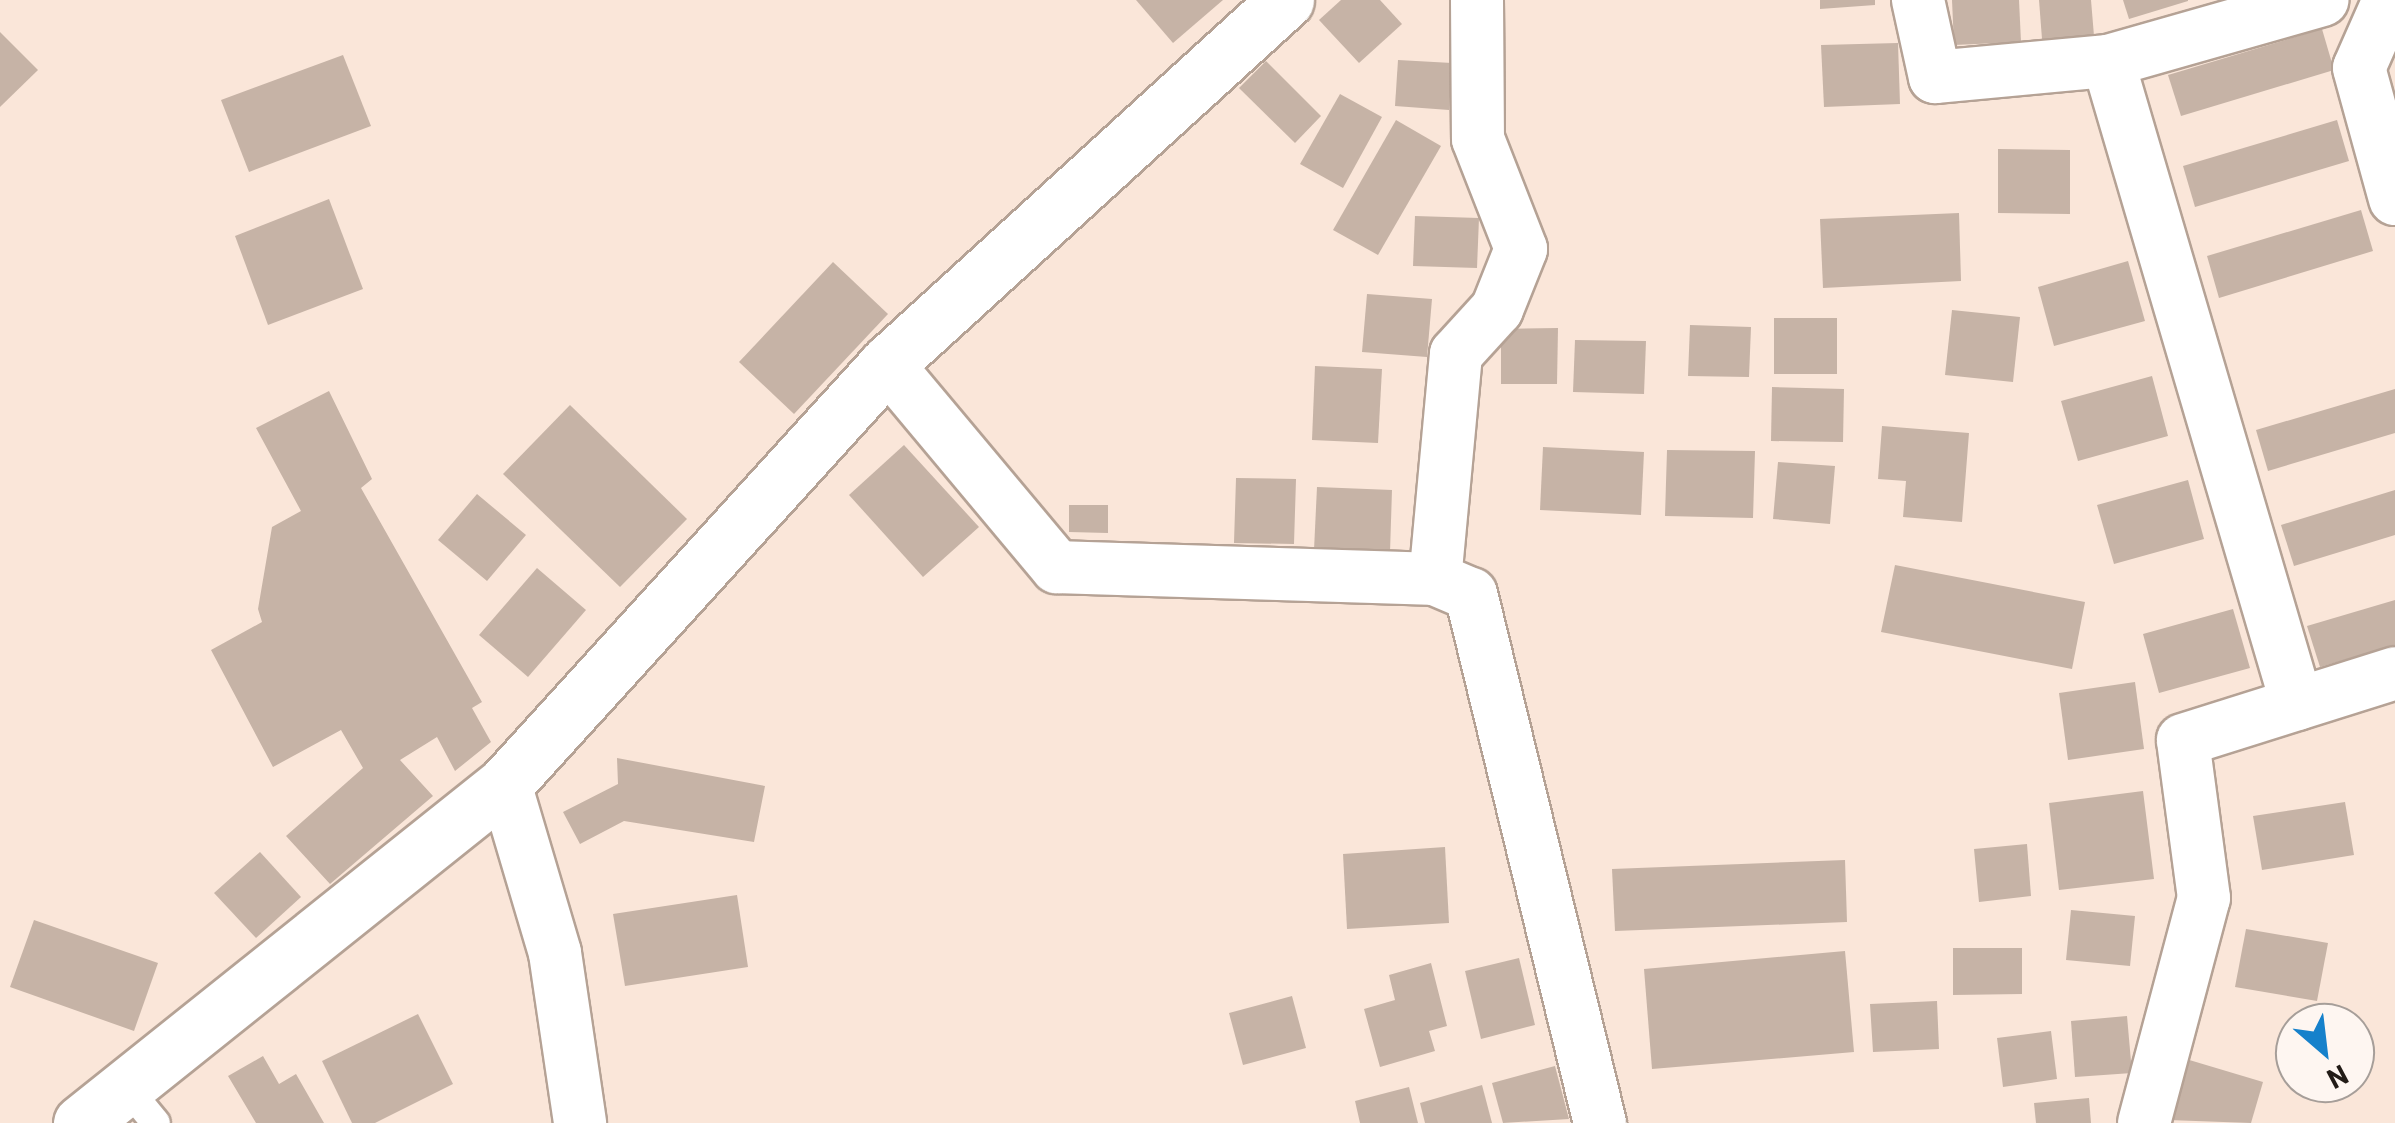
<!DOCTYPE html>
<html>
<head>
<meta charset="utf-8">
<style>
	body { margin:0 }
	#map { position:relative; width:2395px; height:1123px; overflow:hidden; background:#fae6d9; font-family:Barlow,sans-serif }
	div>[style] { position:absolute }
	.building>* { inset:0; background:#c6b3a6 }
	.roads { filter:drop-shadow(2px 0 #b5a295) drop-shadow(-2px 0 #b5a295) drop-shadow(0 2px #b5a295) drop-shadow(0 -2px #b5a295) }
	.service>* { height:28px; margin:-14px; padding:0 14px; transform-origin:14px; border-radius:14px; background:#fff }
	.minor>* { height:52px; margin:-26px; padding:0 26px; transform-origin:26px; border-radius:26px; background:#fff }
	.tertiary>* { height:55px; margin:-27.5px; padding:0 27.5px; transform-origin:27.5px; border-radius:27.5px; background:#fff }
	span { translate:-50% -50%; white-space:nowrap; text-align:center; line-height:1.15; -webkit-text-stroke:8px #fef6f1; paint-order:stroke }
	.north { position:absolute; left:2275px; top:1003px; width:100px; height:100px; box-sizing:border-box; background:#fef6f1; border:2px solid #a69e99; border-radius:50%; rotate:152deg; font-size:28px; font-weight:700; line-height:40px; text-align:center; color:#221b16 }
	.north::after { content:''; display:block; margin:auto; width:35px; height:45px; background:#1681cb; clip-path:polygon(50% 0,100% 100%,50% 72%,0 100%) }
</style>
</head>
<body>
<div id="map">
	<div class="building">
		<div style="clip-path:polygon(1136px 0,1223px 0,1173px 43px)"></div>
		<div style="clip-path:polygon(1341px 0,1380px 0,1402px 24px,1359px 63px,1319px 20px)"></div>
		<div style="clip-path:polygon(1820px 0,1875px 0,1875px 5px,1820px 9px)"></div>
		<div style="clip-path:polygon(1952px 0,2019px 0,2021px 42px,1954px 45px)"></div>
		<div style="clip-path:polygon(2039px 0,2091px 0,2094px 36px,2042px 39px)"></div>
		<div style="clip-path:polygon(2123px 0,2188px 0,2188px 1px,2129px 19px)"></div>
		<div style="clip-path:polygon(2322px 29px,2334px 70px,2181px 116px,2168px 75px)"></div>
		<div style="clip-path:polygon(0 32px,38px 70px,0 107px)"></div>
		<div style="clip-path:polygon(1898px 43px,1900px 104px,1824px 107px,1821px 45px)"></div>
		<div style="clip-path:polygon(343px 55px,371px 126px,249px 172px,221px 100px)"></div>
		<div style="clip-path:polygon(1398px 60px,1452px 63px,1449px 110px,1395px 106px)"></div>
		<div style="clip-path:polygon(1266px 61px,1321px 116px,1295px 143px,1239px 88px)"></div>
		<div style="clip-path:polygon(1340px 94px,1382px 117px,1343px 188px,1300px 164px)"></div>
		<div style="clip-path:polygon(1396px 120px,1441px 146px,1378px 255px,1333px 230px)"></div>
		<div style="clip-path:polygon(2337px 120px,2349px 161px,2195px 207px,2183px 166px)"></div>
		<div style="clip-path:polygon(1998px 149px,2070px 150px,2070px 214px,1998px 213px)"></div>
		<div style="clip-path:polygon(329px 199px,363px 289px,268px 325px,235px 236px)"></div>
		<div style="clip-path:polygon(2361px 210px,2373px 251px,2219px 298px,2207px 256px)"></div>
		<div style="clip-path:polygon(1959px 213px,1961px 281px,1823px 288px,1820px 219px)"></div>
		<div style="clip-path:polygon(1415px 216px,1479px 218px,1477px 268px,1413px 266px)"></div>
		<div style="clip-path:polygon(2128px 261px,2145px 321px,2054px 346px,2038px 287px)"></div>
		<div style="clip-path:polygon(833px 262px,888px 314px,794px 414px,739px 362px)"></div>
		<div style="clip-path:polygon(1367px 294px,1432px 299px,1427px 357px,1362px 352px)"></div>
		<div style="clip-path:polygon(1952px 310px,2020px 317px,2013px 382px,1945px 375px)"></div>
		<div style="clip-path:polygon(1774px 318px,1837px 318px,1837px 374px,1774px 374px)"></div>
		<div style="clip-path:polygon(1690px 325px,1751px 327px,1749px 377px,1688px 376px)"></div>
		<div style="clip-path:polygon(1558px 328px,1557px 384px,1501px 384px,1501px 329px)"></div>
		<div style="clip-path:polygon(1575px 340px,1646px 341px,1644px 394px,1573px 392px)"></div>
		<div style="clip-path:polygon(1315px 366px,1382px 369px,1378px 443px,1312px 440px)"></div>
		<div style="clip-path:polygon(2152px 376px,2168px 436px,2078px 461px,2061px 401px)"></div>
		<div style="clip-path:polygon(1772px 387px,1844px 389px,1843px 442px,1771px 441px)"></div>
		<div style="clip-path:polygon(2395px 389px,2395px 433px,2268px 471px,2256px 430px)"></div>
		<div style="clip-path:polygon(329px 391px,372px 479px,361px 488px,482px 702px,472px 708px,491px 742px,455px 771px,437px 737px,400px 760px,433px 796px,330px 884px,286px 836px,363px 768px,341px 730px,273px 767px,211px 650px,262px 622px,258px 609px,272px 527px,301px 511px,256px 428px)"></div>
		<div style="clip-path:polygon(570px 405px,687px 519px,620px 587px,503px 474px)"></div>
		<div style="clip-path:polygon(1882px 426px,1969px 433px,1962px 522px,1903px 517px,1906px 481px,1878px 479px)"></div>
		<div style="clip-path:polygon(904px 445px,979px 527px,923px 577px,849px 495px)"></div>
		<div style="clip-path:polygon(1543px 447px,1644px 452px,1641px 515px,1540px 510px)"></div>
		<div style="clip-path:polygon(1667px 450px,1755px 451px,1753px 518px,1665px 516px)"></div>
		<div style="clip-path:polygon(1778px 462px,1835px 466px,1830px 524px,1773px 519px)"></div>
		<div style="clip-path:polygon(1236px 478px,1296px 479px,1294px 544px,1234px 543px)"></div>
		<div style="clip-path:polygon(2188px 480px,2204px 539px,2114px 564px,2097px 505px)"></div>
		<div style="clip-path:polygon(1317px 487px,1392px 490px,1390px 552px,1314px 550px)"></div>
		<div style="clip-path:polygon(2395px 490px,2395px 535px,2294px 566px,2281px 525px)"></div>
		<div style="clip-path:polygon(477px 494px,526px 535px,487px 581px,438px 540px)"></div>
		<div style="clip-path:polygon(1069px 505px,1108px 505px,1108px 533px,1069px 532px)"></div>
		<div style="clip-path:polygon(1895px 565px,2085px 602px,2072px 669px,1881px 632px)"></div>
		<div style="clip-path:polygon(537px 568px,586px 610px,528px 677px,479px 635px)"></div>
		<div style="clip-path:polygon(2395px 600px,2395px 645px,2320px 667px,2307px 626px)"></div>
		<div style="clip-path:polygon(2233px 609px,2250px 668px,2159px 693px,2143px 634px)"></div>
		<div style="clip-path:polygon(2135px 682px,2144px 749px,2068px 760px,2059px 693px)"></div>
		<div style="clip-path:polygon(617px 758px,765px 786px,754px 842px,624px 821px,580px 844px,563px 812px,618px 784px)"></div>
		<div style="clip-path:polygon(2143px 791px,2154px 879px,2059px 890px,2049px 803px)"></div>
		<div style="clip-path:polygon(2345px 802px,2354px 855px,2262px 870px,2253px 816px)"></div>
		<div style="clip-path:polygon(2027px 844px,2031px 896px,1979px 902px,1974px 849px)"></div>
		<div style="clip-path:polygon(1445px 847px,1449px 923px,1347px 929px,1343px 854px)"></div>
		<div style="clip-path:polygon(260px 852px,301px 897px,256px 938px,214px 893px)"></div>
		<div style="clip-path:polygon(1845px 860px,1847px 922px,1615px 931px,1612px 869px)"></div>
		<div style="clip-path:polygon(737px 895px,748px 967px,625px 986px,613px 914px)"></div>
		<div style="clip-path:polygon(2071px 910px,2135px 916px,2130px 966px,2066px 960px)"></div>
		<div style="clip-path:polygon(34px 920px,158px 963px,134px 1031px,10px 987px)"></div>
		<div style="clip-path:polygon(2246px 929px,2328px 943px,2317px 1001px,2235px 987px)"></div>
		<div style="clip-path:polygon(1953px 948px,2022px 948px,2022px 994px,1953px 995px)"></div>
		<div style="clip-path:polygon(1845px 951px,1854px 1052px,1652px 1069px,1644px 969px)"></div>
		<div style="clip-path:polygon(1519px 958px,1535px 1025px,1481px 1039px,1465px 971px)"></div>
		<div style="clip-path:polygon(1431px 963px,1447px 1026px,1429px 1031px,1435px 1051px,1380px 1067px,1364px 1009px,1395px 1000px,1389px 975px)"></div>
		<div style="clip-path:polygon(1292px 996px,1306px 1048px,1243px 1065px,1229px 1013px)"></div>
		<div style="clip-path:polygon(1937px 1001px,1939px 1049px,1873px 1052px,1870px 1004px)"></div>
		<div style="clip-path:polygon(418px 1014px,453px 1084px,375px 1123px,352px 1123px,322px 1061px)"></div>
		<div style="clip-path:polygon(2127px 1016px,2132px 1073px,2075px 1077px,2071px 1021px)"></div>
		<div style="clip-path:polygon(2051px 1031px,2057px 1079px,2003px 1087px,1997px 1038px)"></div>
		<div style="clip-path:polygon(263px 1056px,279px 1084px,296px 1074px,324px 1123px,256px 1123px,228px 1076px)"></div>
		<div style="clip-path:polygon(2186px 1059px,2263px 1082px,2251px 1123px,2168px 1120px)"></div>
		<div style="clip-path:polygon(1555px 1066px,1569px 1119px,1503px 1123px,1492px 1083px)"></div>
		<div style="clip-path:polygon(1482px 1085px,1492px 1123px,1425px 1123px,1420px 1103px)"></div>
		<div style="clip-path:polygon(1409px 1087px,1418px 1123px,1360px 1123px,1355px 1101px)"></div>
		<div style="clip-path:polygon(2089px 1098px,2091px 1123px,2036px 1123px,2034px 1103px)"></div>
	</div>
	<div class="roads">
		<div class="service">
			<div style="left:127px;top:1088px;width:45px;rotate:50.4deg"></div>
		</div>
		<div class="minor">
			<div style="left:1477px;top:0;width:139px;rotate:89.6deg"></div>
			<div style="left:1478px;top:139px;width:118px;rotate:68.6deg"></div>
			<div style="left:1521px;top:249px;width:65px;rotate:111.8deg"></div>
			<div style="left:1497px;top:309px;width:61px;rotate:132.3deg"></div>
			<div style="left:1456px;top:354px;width:226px;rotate:95.3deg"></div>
			<div style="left:1435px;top:579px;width:39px;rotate:23deg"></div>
			<div style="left:1471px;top:594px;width:545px;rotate:76.3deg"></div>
			<div style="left:1918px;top:0;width:79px;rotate:77.6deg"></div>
			<div style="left:1935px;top:77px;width:174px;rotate:-5.3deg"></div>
			<div style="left:2389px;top:0;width:74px;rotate:113.8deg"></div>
			<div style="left:2359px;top:68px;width:136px;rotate:74.6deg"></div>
			<div style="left:887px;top:364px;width:265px;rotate:50.1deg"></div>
			<div style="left:1057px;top:567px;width:378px;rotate:1.8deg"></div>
			<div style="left:2297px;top:704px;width:670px;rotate:-106.38deg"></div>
			<div style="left:2108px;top:61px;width:223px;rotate:-15.9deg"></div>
			<div style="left:505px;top:784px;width:176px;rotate:73.5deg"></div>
			<div style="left:555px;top:953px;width:172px;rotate:81.6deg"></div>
			<div style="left:2144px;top:1123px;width:233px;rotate:-75.1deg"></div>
			<div style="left:2204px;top:898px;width:159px;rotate:-97.6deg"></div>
			<div style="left:2183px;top:740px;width:222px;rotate:-17.5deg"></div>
		</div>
		<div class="tertiary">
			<div style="left:81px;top:1123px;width:543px;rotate:-38.64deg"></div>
			<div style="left:505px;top:784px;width:568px;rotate:-47.71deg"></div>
			<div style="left:887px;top:364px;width:540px;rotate:-42.37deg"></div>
		</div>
	</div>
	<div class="north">N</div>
</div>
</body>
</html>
